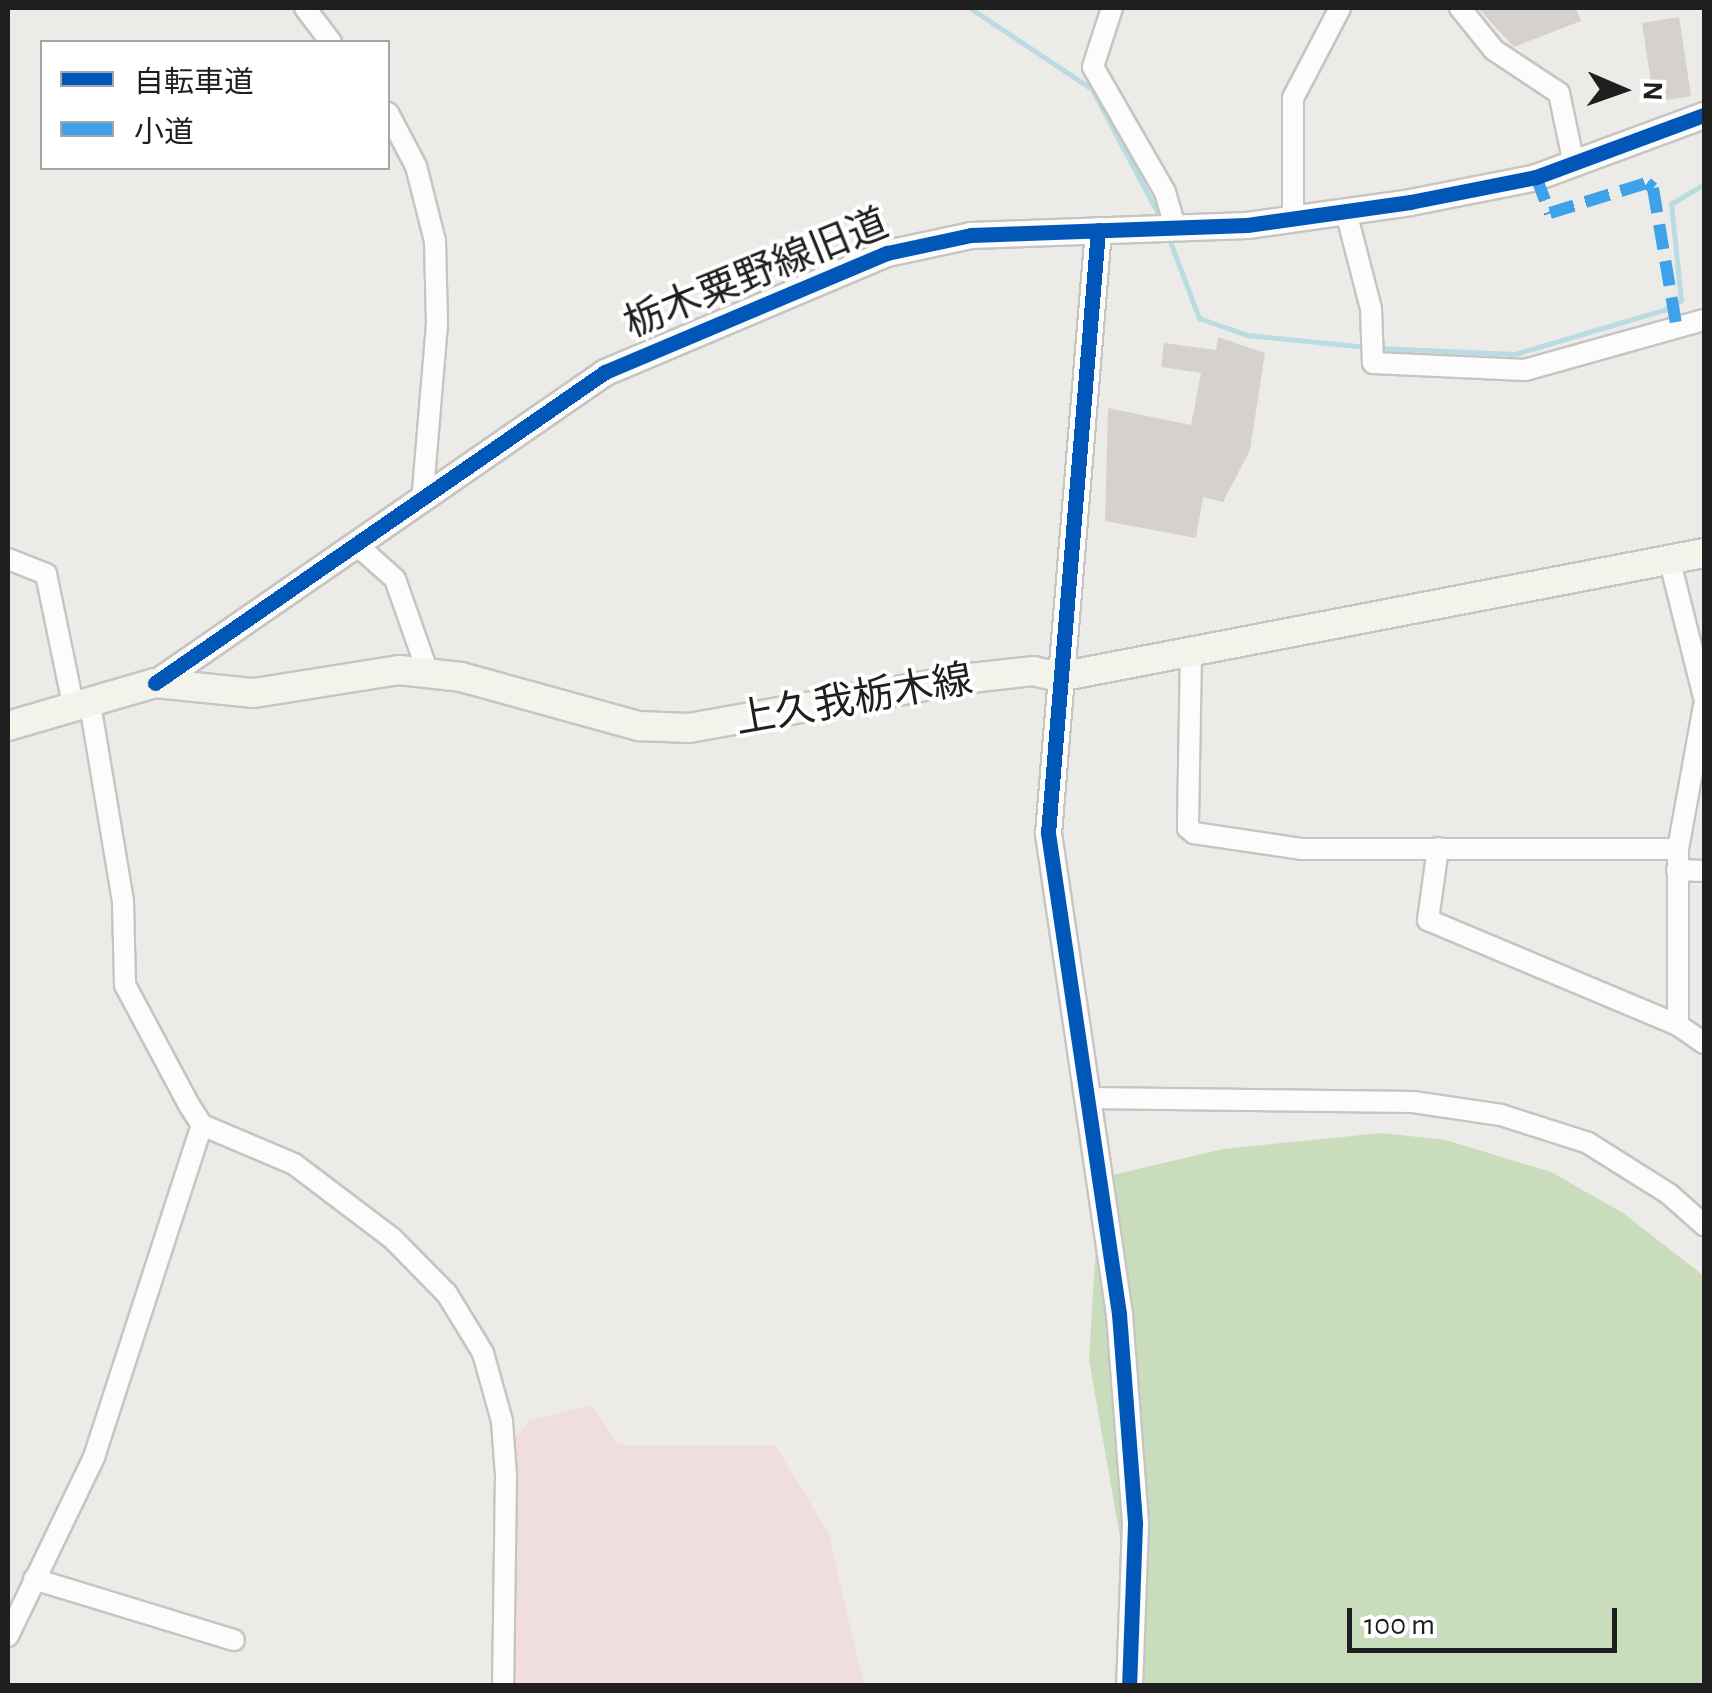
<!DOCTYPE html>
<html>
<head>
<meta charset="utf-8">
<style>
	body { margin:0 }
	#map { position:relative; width:1712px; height:1693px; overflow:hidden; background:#edebe8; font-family:"Alegreya Sans","Noto Sans JP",sans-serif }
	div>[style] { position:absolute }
	.commercial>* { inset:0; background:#efdedd }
	.forest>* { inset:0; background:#c9dcbc }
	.stream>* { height:5px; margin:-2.5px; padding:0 2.5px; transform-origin:2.5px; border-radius:2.5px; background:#badbe2 }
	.building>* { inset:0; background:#d4d1cf }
	.roads { filter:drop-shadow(2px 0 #c6c5c4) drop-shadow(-2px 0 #c6c5c4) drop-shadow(0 2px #c6c5c4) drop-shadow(0 -2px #c6c5c4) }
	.minor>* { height:20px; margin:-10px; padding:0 10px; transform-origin:10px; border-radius:10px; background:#fcfcfc }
	.tertiary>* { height:25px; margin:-12.5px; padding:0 12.5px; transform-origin:12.5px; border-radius:12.5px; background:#fcfcfc }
	.secondary>* { height:28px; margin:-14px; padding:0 14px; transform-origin:14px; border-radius:14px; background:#f3f3eb }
	.quiet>* { height:12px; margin-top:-6px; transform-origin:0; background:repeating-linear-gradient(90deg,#3da2ea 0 25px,transparent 0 37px) }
	.cycleway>* { height:15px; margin:-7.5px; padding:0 7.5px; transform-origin:7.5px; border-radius:7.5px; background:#0057b8 }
	span { translate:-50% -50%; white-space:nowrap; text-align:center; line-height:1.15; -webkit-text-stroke:8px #fff; paint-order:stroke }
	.street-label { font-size:40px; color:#1f1f1f }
	.frame { position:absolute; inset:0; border:10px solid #1f1f1f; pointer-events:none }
	.legend { position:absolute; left:40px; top:40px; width:350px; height:130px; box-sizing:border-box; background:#fff; border:2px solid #a5a5a5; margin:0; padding:12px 18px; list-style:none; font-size:30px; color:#1f1f1f }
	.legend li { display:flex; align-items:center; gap:20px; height:50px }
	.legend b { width:50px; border:2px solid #a5a5a5 }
	.north { position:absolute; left:1572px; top:40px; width:100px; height:100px; -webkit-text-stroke:8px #fff; paint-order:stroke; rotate:92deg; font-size:28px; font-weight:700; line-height:40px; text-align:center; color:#1f1f1f }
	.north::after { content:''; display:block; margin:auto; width:35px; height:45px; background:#1f1f1f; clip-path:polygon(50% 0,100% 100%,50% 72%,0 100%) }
	.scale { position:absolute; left:1347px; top:1608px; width:270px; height:45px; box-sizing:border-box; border:5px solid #1f1f1f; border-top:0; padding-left:12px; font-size:30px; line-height:35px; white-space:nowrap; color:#1f1f1f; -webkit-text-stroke:8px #fff; paint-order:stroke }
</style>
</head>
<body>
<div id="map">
	<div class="commercial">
		<div style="clip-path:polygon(592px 1405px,618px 1445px,775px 1445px,828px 1532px,864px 1685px,510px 1685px,510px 1444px,530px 1420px)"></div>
	</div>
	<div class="forest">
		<div style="clip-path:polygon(1382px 1133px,1446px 1140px,1551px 1172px,1623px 1213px,1704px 1276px,1704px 1685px,1146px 1685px,1089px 1360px,1100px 1178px,1223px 1149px)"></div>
	</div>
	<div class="stream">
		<div style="left:970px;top:8px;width:146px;rotate:33.6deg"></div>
		<div style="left:1092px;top:89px;width:149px;rotate:62.1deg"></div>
		<div style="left:1168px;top:236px;width:88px;rotate:69.3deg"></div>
		<div style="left:1199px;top:318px;width:51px;rotate:19.5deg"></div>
		<div style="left:1247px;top:335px;width:121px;rotate:5.7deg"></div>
		<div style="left:1378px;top:348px;width:137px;rotate:2.5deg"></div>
		<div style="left:1515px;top:354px;width:155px;rotate:-16.5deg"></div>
		<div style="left:1664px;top:310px;width:20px;rotate:-30deg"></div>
		<div style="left:1681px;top:300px;width:97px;rotate:-95.9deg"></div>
		<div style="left:1671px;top:204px;width:39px;rotate:-31deg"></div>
	</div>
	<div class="building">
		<div style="clip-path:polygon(1478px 8px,1576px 8px,1581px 21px,1514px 47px)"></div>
		<div style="clip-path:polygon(1679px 17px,1691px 96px,1654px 102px,1642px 23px)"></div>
		<div style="clip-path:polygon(1218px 337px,1265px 353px,1250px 450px,1223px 502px,1203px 497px,1196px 538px,1105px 521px,1108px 408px,1191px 425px,1201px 373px,1161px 367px,1164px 343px,1216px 350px)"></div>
	</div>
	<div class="roads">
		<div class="minor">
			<div style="left:305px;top:8px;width:43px;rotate:52.6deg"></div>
			<div style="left:1112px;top:8px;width:62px;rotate:107.9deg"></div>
			<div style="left:1093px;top:67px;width:144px;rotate:60.1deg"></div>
			<div style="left:1165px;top:192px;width:37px;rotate:74deg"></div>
			<div style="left:1460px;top:8px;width:54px;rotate:51deg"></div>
			<div style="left:1494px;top:50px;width:78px;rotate:33.5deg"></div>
			<div style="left:1559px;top:93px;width:73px;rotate:78.1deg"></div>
			<div style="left:388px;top:113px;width:60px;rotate:62.2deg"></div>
			<div style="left:416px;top:166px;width:77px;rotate:75.8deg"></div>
			<div style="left:435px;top:241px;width:83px;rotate:88.6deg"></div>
			<div style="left:437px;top:324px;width:179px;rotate:94.8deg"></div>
			<div style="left:1346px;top:212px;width:100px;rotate:75.5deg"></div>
			<div style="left:1371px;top:309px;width:54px;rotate:87.9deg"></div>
			<div style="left:1373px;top:363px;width:152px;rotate:2.6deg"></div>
			<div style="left:1525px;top:370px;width:186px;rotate:-15.6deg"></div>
			<div style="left:1293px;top:219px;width:121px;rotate:-90deg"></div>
			<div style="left:1293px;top:98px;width:102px;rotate:-62.4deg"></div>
			<div style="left:359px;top:547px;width:48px;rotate:41.6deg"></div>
			<div style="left:395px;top:579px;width:96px;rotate:70.6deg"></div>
			<div style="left:1669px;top:558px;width:143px;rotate:75.9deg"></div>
			<div style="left:8px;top:559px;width:41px;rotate:21.5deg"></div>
			<div style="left:46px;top:574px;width:138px;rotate:78.3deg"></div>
			<div style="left:1191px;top:652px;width:176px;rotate:91deg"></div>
			<div style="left:1188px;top:828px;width:8px;rotate:40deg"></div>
			<div style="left:1194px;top:833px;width:108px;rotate:8.5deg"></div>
			<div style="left:1301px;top:849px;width:377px"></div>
			<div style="left:90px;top:704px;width:201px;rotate:80.5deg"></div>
			<div style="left:123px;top:902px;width:83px;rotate:88.6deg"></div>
			<div style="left:125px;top:985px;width:136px;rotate:61.9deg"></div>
			<div style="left:189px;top:1105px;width:24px;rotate:57deg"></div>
			<div style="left:202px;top:1125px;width:100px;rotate:23deg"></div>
			<div style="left:294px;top:1164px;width:123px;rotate:37.1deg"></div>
			<div style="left:392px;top:1238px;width:78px;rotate:45.5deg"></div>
			<div style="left:447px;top:1294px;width:69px;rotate:58.6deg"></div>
			<div style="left:483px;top:1353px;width:71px;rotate:74.4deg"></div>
			<div style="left:502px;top:1421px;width:55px;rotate:85.8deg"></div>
			<div style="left:506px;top:1476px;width:210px;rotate:90.8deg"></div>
			<div style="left:1438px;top:848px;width:73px;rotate:97.9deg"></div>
			<div style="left:1428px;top:920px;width:271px;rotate:22.8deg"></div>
			<div style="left:1678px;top:1025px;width:32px;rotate:35deg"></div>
			<div style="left:1677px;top:870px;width:27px;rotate:2deg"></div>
			<div style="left:1678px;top:1025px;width:176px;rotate:-90deg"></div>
			<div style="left:1678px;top:849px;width:145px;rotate:-79.7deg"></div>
			<div style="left:1089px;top:1098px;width:324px;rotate:0.7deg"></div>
			<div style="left:1413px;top:1102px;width:89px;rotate:8.4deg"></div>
			<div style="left:1501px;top:1115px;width:91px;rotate:17.8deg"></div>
			<div style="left:1588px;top:1143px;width:96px;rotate:32.2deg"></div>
			<div style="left:1669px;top:1194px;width:47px;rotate:41.5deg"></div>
			<div style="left:34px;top:1579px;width:209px;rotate:17deg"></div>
			<div style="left:8px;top:1636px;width:199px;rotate:-64.3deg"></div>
			<div style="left:94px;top:1457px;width:349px;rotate:-72deg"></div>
		</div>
		<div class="tertiary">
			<div style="left:1098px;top:230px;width:605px;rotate:94.74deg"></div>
			<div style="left:1048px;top:833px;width:486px;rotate:81.6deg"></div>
			<div style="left:1119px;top:1314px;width:211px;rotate:85.6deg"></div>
			<div style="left:1135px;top:1524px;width:162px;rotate:92.1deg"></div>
			<div style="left:155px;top:683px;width:547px;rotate:-34.65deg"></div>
			<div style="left:605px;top:372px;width:306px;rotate:-22.9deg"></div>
			<div style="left:887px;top:253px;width:86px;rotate:-12.1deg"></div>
			<div style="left:971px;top:235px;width:276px;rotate:-2.1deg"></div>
			<div style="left:1247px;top:225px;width:165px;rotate:-8deg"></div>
			<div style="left:1410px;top:202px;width:128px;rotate:-11.2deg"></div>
			<div style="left:1536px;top:177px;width:179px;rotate:-20.3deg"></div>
		</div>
		<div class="secondary">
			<div style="left:8px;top:726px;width:153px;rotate:-16.3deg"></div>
			<div style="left:155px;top:683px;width:100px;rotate:5.8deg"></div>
			<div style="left:254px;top:693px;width:147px;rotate:-9deg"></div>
			<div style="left:399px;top:670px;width:62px;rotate:6.4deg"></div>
			<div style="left:461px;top:677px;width:185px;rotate:15.4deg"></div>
			<div style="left:639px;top:726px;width:50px;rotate:2.3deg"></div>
			<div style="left:689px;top:728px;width:286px;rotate:-10.1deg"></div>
			<div style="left:971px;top:678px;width:62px;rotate:-6.4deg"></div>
			<div style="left:1033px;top:671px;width:27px;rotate:13deg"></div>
			<div style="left:1059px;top:677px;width:657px;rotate:-10.88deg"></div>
		</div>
	</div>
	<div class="quiet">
		<div style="left:1536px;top:177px;width:39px;rotate:69deg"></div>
		<div style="left:1550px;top:213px;width:102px;rotate:-17.2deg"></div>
		<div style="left:1647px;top:183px;width:8px;rotate:40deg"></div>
		<div style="left:1653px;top:188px;width:138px;rotate:80.4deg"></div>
	</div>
	<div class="cycleway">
		<div style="left:1098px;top:230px;width:605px;rotate:94.74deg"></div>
		<div style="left:1048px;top:833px;width:486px;rotate:81.6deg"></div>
		<div style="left:1119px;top:1314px;width:211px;rotate:85.6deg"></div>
		<div style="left:1135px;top:1524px;width:162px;rotate:92.1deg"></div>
		<div style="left:155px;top:683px;width:547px;rotate:-34.65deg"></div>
		<div style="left:605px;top:372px;width:306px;rotate:-22.9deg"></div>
		<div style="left:887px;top:253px;width:86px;rotate:-12.1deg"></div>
		<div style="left:971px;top:235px;width:276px;rotate:-2.1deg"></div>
		<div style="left:1247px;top:225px;width:165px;rotate:-8deg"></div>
		<div style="left:1410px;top:202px;width:128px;rotate:-11.2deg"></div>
		<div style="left:1536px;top:177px;width:179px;rotate:-20.3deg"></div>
	</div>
	<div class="street-label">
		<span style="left:756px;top:274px;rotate:-22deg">栃木粟野線旧道</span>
		<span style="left:854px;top:700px;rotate:-10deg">上久我栃木線</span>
	</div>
	<div class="frame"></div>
	<ul class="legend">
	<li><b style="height:12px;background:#0057b8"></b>自転車道</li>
	<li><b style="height:12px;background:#3da2ea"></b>小道</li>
	</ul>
	<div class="north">N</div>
	<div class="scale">100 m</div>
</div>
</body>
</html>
